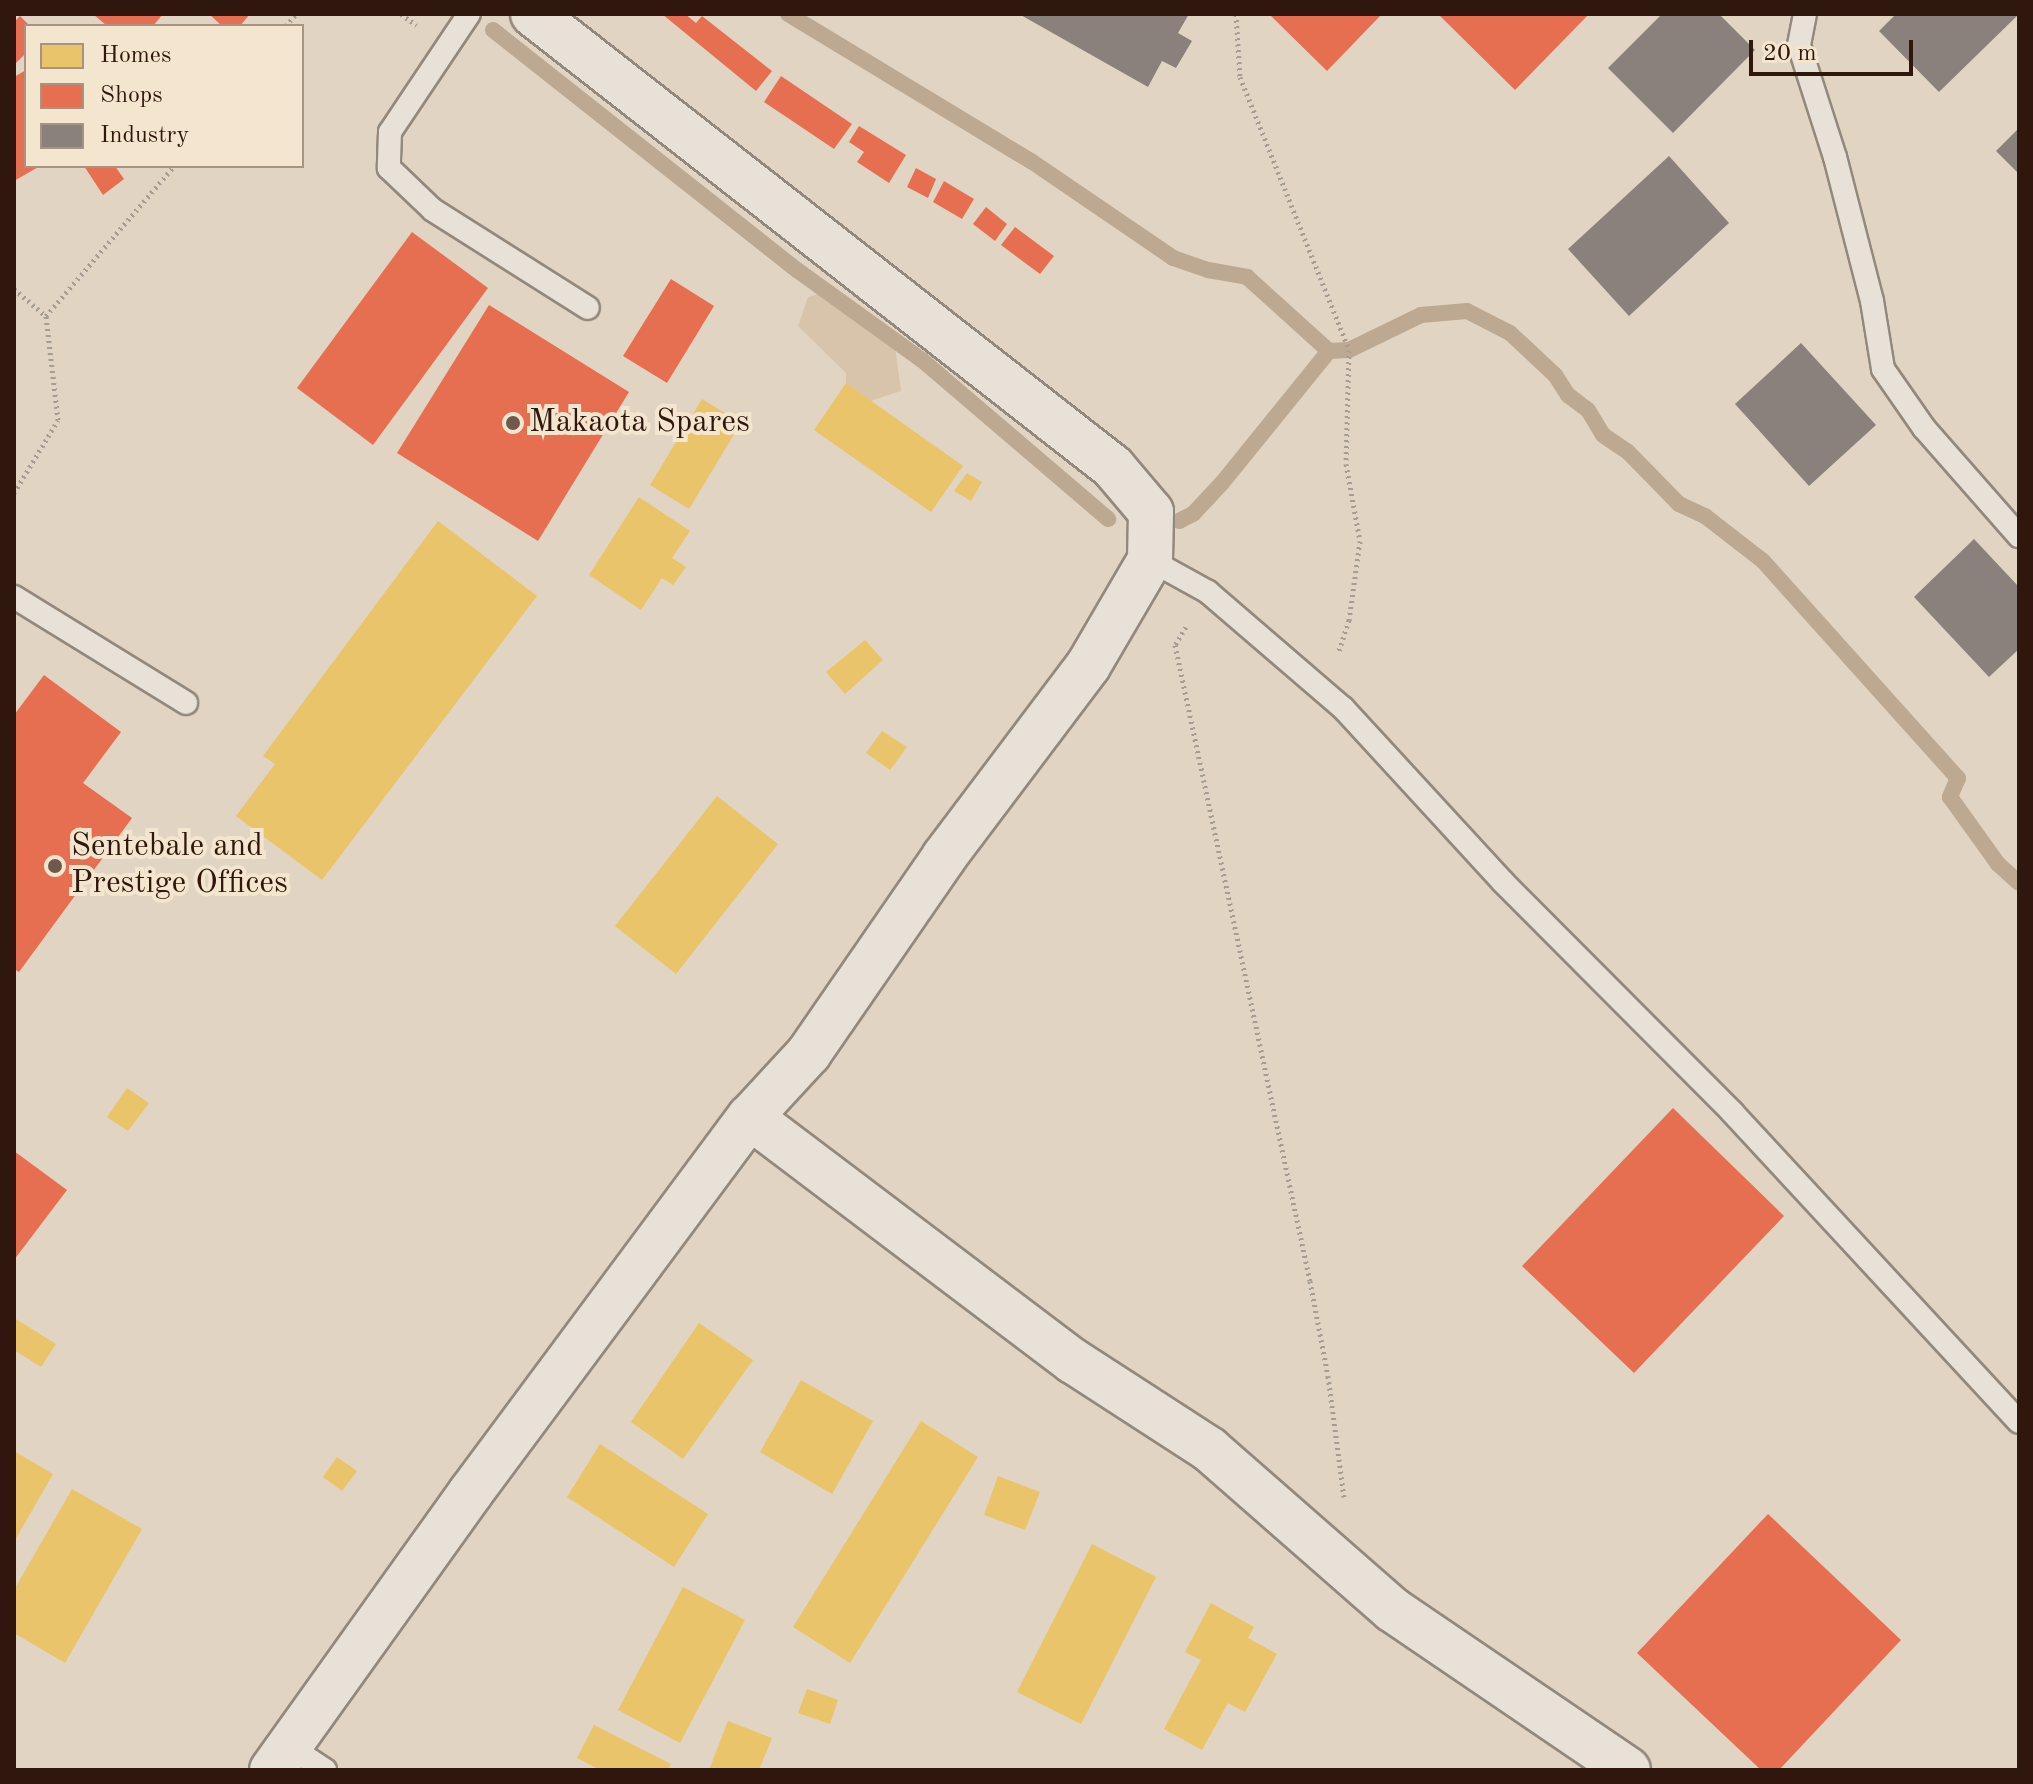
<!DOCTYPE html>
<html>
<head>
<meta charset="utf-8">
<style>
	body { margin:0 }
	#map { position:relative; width:2033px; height:1784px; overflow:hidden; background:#e1d4c2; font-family:"Old Standard TT",serif }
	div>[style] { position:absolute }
	.green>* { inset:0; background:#d7c4ab }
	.homes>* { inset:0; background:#e9c46a }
	.shops>* { inset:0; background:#e76f51 }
	.industry>* { inset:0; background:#8a817c }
	.stream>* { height:16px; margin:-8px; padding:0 8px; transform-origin:8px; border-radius:8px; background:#bda991 }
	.path>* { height:5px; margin-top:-2.5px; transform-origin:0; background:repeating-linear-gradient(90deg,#a59d95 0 2px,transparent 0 6px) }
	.roads { filter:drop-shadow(2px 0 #93887d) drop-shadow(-2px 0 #93887d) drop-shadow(0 2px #93887d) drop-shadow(0 -2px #93887d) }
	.lane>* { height:22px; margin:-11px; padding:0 11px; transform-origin:11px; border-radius:11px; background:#e7e1d7 }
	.street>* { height:44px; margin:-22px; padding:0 22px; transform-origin:22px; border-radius:22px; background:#e7e1d7 }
	.dots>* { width:22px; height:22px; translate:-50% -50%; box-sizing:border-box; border:4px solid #f4e5cf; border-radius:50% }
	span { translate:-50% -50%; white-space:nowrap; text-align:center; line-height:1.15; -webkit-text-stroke:8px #f4e5cf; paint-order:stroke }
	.poi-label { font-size:32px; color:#30170d }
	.left { translate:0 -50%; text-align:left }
	.frame { position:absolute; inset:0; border:16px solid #30170d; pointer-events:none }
	.legend { position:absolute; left:24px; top:24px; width:280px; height:144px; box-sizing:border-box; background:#f4e5cf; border:2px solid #a69381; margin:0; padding:10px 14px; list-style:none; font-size:24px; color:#30170d }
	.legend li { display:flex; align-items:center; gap:16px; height:40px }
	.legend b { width:40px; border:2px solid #a69381 }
	.scale { position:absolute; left:1749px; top:40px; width:164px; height:36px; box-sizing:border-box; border:4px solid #30170d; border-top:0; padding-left:10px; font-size:24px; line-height:28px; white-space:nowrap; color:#30170d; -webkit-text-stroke:6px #f4e5cf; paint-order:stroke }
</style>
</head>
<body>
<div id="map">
	<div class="green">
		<div style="clip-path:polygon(826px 292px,894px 340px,901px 391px,870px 401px,846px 383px,846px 373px,798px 326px,808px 297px)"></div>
	</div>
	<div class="homes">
		<div style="clip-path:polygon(846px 383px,963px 466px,931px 512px,814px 430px)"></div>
		<div style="clip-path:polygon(702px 399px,741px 423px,689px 509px,650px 485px)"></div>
		<div style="clip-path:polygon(967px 473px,982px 482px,971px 501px,954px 491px)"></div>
		<div style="clip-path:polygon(639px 497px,690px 531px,672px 558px,686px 567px,673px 585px,662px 578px,641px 610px,589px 575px)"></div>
		<div style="clip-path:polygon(438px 521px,537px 596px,322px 880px,236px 816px,275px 764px,263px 756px)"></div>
		<div style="clip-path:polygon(865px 640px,883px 660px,845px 694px,826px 672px)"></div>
		<div style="clip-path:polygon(882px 731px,907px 747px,890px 770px,866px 753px)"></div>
		<div style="clip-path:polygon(717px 796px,778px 844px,676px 974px,615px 926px)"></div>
		<div style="clip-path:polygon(127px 1088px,149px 1103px,128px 1131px,107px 1117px)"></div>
		<div style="clip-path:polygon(14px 1318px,56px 1344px,41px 1367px,14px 1350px)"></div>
		<div style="clip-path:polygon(699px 1323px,753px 1360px,683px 1459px,631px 1422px)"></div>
		<div style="clip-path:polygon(801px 1380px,873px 1421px,832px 1494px,760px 1452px)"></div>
		<div style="clip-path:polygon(921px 1421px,978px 1457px,850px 1663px,793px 1627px)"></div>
		<div style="clip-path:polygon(600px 1444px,708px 1514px,674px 1567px,567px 1497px)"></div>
		<div style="clip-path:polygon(14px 1451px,53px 1474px,14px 1542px)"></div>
		<div style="clip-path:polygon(337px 1457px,357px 1471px,342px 1491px,323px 1477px)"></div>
		<div style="clip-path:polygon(998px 1476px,1040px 1492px,1025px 1530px,984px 1515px)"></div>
		<div style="clip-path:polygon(72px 1489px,142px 1529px,65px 1663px,14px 1633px,14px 1590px)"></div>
		<div style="clip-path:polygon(1092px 1544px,1156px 1577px,1081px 1724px,1017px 1692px)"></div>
		<div style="clip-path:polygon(683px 1587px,745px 1620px,680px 1743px,618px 1710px)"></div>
		<div style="clip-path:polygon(1211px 1603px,1254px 1627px,1248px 1638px,1277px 1654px,1245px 1712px,1228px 1703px,1202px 1750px,1164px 1729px,1201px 1660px,1185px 1652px)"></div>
		<div style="clip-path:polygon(807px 1689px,838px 1700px,830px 1724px,798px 1713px)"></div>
		<div style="clip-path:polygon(728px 1721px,772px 1738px,759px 1770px,709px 1770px)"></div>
		<div style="clip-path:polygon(594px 1725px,671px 1764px,668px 1770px,600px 1770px,577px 1758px)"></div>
	</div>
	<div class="shops">
		<div style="clip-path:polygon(93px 14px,163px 14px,153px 26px,107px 26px)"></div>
		<div style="clip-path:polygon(209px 14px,250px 14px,240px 26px,222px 26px)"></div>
		<div style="clip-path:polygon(662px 14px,685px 14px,696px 23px,702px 16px,772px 71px,756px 91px)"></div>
		<div style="clip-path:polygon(1269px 14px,1382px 14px,1327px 71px)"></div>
		<div style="clip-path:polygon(1438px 14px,1589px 14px,1515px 90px)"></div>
		<div style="clip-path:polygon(20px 16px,30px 26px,26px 26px,26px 53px,14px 65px,14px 22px)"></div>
		<div style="clip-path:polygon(26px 70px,26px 166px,40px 166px,14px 181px,14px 77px)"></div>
		<div style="clip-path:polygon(781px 76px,852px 124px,834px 149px,764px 102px)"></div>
		<div style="clip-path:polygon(859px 126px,906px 155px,889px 183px,857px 162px,864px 152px,849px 142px)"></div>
		<div style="clip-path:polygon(84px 166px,115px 166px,124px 179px,103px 195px)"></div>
		<div style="clip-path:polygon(916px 168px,936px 179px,928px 198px,907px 187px)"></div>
		<div style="clip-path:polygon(944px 181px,974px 199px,962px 219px,933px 202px)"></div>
		<div style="clip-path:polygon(986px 207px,1007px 224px,995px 241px,973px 224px)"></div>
		<div style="clip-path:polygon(1015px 227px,1054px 256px,1040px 274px,1001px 245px)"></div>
		<div style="clip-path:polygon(412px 232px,488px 288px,373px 445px,297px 388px)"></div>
		<div style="clip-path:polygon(671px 279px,714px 306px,667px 383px,623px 356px)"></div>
		<div style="clip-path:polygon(489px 305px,629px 392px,538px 541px,397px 453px)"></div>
		<div style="clip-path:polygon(44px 675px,121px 732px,83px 783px,132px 818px,19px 972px,14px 969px,14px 715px)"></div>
		<div style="clip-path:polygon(1673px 1108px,1784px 1216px,1634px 1373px,1522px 1266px)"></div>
		<div style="clip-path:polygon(14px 1151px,67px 1190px,14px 1260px)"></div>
		<div style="clip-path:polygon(1768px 1514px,1901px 1640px,1779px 1770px,1761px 1770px,1637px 1653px)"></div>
	</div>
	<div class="industry">
		<div style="clip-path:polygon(1019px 14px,1189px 14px,1178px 33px,1192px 41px,1176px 68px,1162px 61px,1148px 87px)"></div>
		<div style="clip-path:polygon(1662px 14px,1719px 14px,1755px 50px,1673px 133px,1608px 68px)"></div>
		<div style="clip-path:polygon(1896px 14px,2019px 14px,1939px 92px,1879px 31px)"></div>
		<div style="clip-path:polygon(2019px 128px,2019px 174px,1996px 151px)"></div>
		<div style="clip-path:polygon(1669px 156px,1729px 223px,1629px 316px,1568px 249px)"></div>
		<div style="clip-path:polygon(1801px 343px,1876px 425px,1809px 486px,1735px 404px)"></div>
		<div style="clip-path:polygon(1974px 539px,2019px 587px,2019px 649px,1989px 677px,1914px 597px)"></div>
	</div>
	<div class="stream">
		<div style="left:788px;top:14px;width:284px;rotate:31.2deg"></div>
		<div style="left:1031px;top:161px;width:172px;rotate:34.3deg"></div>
		<div style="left:1173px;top:258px;width:37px;rotate:19deg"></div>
		<div style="left:1208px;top:270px;width:40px;rotate:10deg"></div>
		<div style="left:1247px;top:277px;width:110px;rotate:42.1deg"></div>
		<div style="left:1329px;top:351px;width:20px;rotate:-3deg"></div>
		<div style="left:1349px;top:350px;width:80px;rotate:-25.9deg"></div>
		<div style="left:1421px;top:315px;width:46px;rotate:-5deg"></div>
		<div style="left:1467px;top:311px;width:48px;rotate:27.1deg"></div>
		<div style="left:1510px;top:333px;width:62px;rotate:43deg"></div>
		<div style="left:1555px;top:375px;width:24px;rotate:57deg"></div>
		<div style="left:1568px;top:395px;width:25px;rotate:37deg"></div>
		<div style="left:1588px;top:410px;width:29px;rotate:59deg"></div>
		<div style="left:1603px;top:435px;width:30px;rotate:34deg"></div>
		<div style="left:1628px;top:452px;width:73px;rotate:45.6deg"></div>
		<div style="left:1679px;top:504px;width:29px;rotate:25deg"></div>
		<div style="left:1705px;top:516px;width:73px;rotate:37.8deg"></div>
		<div style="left:1763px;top:561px;width:292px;rotate:48.1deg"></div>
		<div style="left:1958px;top:778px;width:21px;rotate:113deg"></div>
		<div style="left:1950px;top:797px;width:82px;rotate:54.4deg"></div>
		<div style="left:1998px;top:864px;width:28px;rotate:42deg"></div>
		<div style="left:493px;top:30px;width:387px;rotate:38.3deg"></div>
		<div style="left:797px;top:270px;width:154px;rotate:35.8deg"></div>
		<div style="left:922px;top:360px;width:245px;rotate:40.5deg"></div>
		<div style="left:1179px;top:521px;width:16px;rotate:-27deg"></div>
		<div style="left:1193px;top:514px;width:42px;rotate:-46.9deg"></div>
		<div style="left:1222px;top:483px;width:170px;rotate:-51deg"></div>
	</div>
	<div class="path">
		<div style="left:401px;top:14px;width:19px;rotate:36deg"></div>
		<div style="left:1236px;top:14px;width:63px;rotate:86.4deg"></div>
		<div style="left:1240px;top:77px;width:294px;rotate:68.2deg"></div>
		<div style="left:1349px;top:350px;width:114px;rotate:91.5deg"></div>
		<div style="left:1346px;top:464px;width:78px;rotate:79.7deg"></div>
		<div style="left:1360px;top:541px;width:80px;rotate:97.9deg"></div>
		<div style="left:1349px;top:620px;width:35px;rotate:108deg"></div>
		<div style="left:286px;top:26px;width:16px;rotate:-50deg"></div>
		<div style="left:14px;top:289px;width:42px;rotate:40.2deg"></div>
		<div style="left:14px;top:493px;width:85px;rotate:-58.9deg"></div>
		<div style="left:58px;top:420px;width:105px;rotate:-96.6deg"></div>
		<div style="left:46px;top:316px;width:197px;rotate:-49.5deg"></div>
		<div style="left:1186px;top:627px;width:21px;rotate:121deg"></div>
		<div style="left:1175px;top:645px;width:650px;rotate:78.02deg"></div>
		<div style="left:1310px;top:1281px;width:97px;rotate:79.3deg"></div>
		<div style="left:1328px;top:1376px;width:122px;rotate:82.5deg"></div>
	</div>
	<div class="roads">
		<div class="lane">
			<div style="left:469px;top:14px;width:142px;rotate:123.8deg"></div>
			<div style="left:390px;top:132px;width:36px;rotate:92deg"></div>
			<div style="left:389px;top:168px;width:61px;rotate:43.7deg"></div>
			<div style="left:433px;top:210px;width:183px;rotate:32.3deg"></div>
			<div style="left:1805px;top:14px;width:32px;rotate:101deg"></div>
			<div style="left:1799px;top:45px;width:118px;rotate:72.2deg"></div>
			<div style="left:1835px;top:157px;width:149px;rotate:75.6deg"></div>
			<div style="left:1872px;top:301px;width:69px;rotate:80.8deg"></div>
			<div style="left:1883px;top:369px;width:72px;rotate:55.2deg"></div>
			<div style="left:1924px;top:428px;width:144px;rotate:48.7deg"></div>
			<div style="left:1150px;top:560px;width:66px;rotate:28.9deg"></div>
			<div style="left:1208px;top:592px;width:178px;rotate:40.7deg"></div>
			<div style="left:1343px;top:708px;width:236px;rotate:47.4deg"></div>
			<div style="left:1503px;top:882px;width:325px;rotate:45.1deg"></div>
			<div style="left:1732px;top:1112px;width:422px;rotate:47.2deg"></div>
			<div style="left:14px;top:597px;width:202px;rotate:31.6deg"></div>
			<div style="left:290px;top:1747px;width:42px;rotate:33.3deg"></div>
		</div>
		<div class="street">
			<div style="left:750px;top:1117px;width:405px;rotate:37.1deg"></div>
			<div style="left:1073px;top:1361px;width:162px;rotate:32.9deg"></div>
			<div style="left:1209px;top:1449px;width:244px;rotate:41.2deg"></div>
			<div style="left:1393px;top:1610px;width:284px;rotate:34.2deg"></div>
			<div style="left:272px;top:1770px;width:342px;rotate:-54.4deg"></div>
			<div style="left:471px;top:1492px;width:467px;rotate:-53.4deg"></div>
			<div style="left:750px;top:1117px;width:87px;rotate:-47.3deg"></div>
			<div style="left:809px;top:1053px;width:238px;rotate:-55.4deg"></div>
			<div style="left:944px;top:857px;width:239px;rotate:-53deg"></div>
			<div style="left:1088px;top:666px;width:123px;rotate:-59.7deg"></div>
			<div style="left:1150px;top:560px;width:48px;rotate:-88.8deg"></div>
			<div style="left:1151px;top:512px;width:59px;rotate:-130.2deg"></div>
			<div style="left:1113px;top:467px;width:736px;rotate:-142.01deg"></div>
		</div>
	</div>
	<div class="dots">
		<div style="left:513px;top:423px;background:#6e594c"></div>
		<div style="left:55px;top:866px;background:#6e594c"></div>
	</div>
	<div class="poi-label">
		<span class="left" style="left:529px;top:423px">Makaota Spares</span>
		<span class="left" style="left:71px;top:866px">Sentebale and<br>Prestige Offices</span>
	</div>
	<div class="frame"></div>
	<ul class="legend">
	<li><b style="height:22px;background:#e9c46a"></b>Homes</li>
	<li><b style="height:22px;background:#e76f51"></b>Shops</li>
	<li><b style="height:22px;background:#8a817c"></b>Industry</li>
	</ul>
	<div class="scale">20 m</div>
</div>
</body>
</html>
